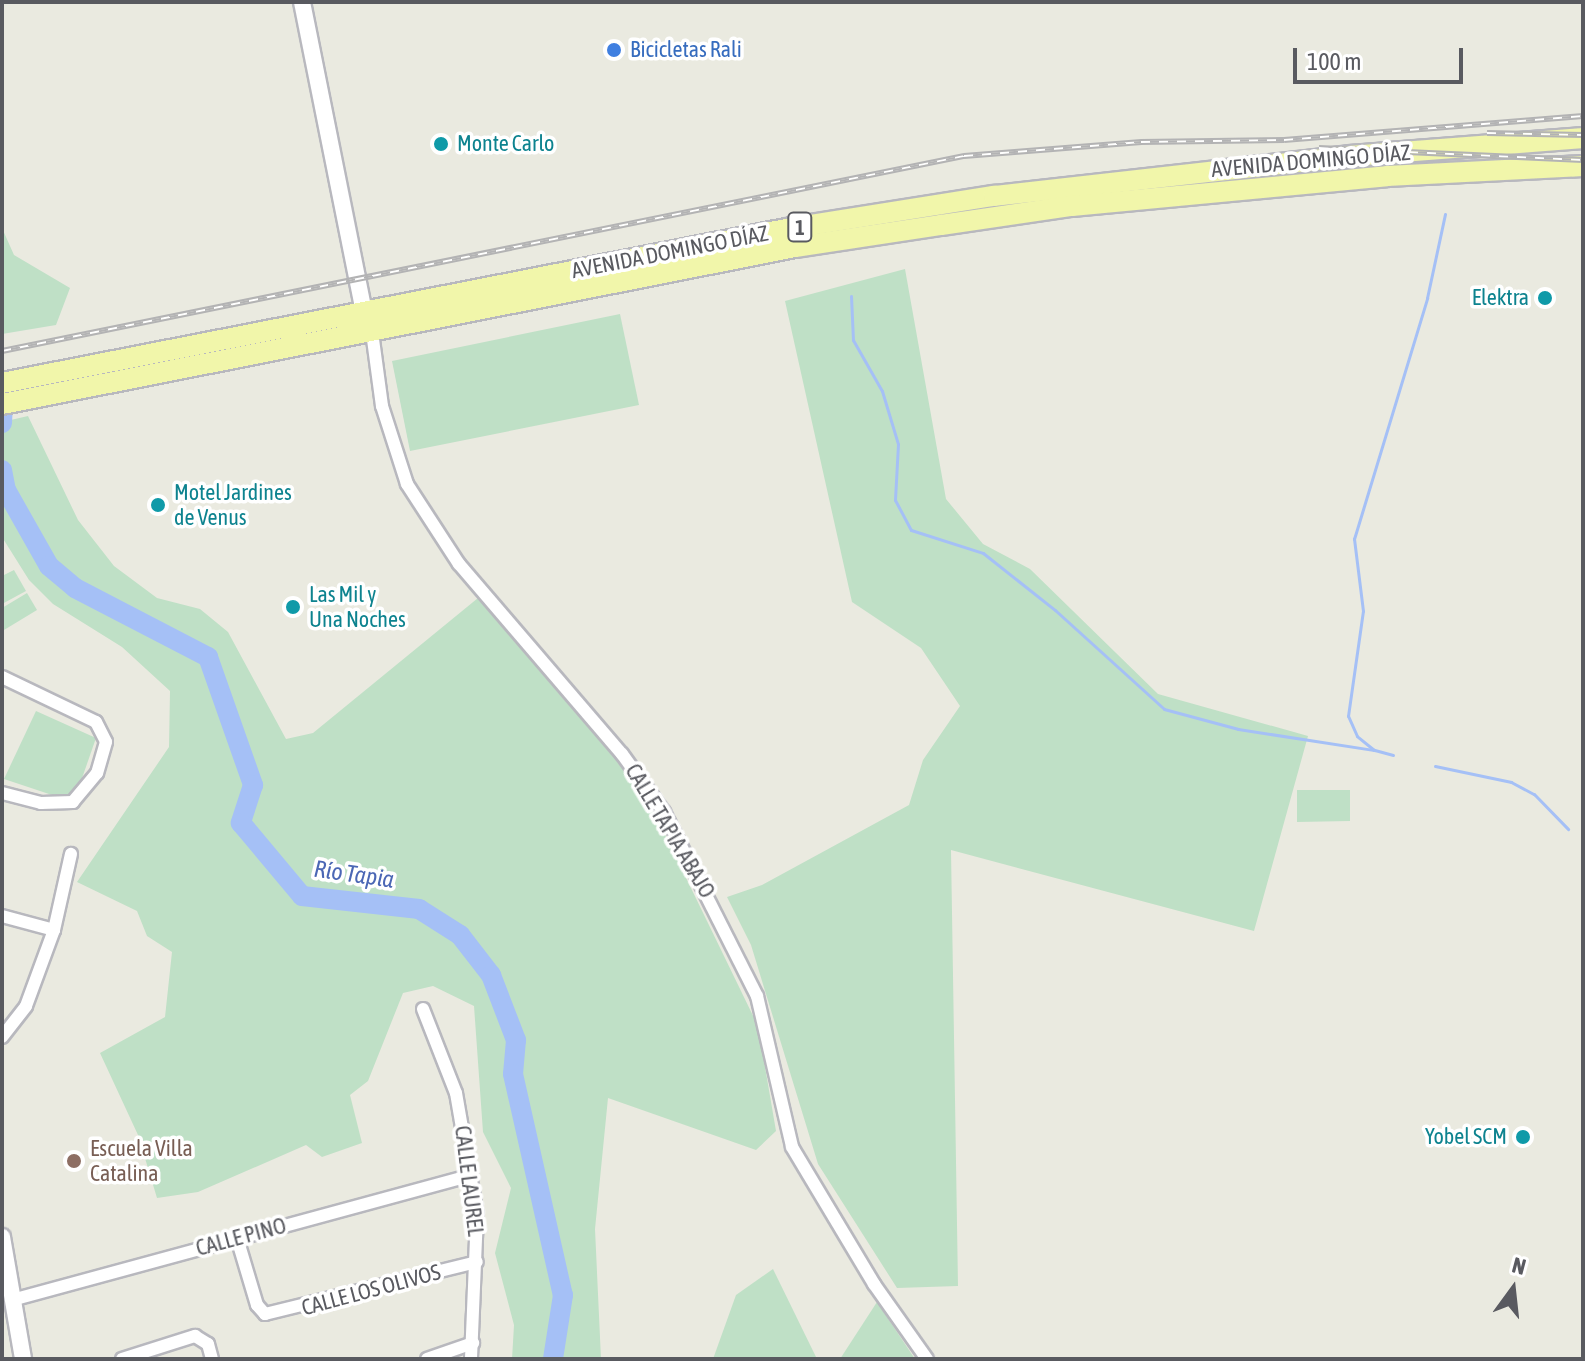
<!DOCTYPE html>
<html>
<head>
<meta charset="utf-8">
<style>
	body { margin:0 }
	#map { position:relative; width:1585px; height:1361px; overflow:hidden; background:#eaeae0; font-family:"Asap Condensed",sans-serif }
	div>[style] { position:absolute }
	.green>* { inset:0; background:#bfe0c6 }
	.stream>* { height:3px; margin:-1.5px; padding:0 1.5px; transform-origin:1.5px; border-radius:1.5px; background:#a5c0f6 }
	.river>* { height:20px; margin:-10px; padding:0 10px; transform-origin:10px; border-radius:10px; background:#a5c0f6 }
	.roads { filter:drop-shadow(2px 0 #b8b8be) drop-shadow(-2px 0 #b8b8be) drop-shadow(0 2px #b8b8be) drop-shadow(0 -2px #b8b8be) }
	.minor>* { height:12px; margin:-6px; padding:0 6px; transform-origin:6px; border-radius:6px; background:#fff }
	.tertiary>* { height:16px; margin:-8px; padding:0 8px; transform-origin:8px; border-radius:8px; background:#fff }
	.primary>* { height:20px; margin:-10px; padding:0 10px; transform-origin:10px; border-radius:10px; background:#f1f6aa }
	.rail>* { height:6px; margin-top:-3px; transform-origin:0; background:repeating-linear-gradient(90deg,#fff 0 9px,#b3b3b4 0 18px); box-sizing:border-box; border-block:2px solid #b3b3b4 }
	.dots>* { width:22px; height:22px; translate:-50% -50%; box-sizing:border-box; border:4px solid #fff; border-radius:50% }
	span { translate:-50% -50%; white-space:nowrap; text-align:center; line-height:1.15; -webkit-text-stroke:7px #fff; paint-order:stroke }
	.shield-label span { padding:2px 6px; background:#fff; border:2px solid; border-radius:6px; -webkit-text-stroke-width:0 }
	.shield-label { font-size:20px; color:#595a60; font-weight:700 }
	.shop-label { font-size:22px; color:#366cbe }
	.left { translate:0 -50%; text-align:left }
	.culture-label { font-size:22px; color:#0d838f }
	.right { translate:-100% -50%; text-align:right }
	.street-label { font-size:22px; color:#595a60 }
	.education-label { font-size:22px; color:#785e54 }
	.water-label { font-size:24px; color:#4b67b5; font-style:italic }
	.frame { position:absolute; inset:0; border:4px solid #595a60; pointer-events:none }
	.north { position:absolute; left:1473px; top:1249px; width:80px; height:80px; -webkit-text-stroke:6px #fff; paint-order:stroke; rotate:15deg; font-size:22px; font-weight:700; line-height:32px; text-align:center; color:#595a60 }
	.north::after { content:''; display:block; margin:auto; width:28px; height:36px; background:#595a60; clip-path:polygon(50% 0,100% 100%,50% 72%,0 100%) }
	.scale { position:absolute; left:1293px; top:48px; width:170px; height:36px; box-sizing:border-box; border:4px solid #595a60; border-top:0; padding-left:10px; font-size:24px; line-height:28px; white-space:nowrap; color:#595a60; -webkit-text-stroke:6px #fff; paint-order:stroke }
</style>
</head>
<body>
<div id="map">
	<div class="green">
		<div style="clip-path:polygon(2px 228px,14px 255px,70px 288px,56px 325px,2px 334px)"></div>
		<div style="clip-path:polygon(905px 269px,946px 499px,983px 544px,1030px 569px,1158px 694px,1308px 736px,1254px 931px,951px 850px,958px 1286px,897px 1288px,818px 1164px,751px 945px,727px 897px,762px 885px,909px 805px,923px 760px,960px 706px,921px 648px,852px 602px,785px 301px)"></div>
		<div style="clip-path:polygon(620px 314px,639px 405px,410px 451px,392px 361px)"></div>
		<div style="clip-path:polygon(28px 416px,78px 520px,114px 566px,157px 598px,200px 609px,228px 632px,286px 739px,313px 733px,478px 598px,621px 763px,655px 814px,758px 1026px,776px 1131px,756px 1150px,608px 1098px,595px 1229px,601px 1359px,512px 1359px,514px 1325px,495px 1253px,511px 1188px,483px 1132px,474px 1006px,433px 986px,403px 993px,368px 1081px,350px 1095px,362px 1143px,322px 1157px,306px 1145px,198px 1192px,157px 1198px,138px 1135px,100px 1053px,165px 1017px,172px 952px,147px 936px,137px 911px,77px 882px,169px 747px,170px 691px,122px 647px,53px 604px,29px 580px,2px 537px,2px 422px)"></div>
		<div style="clip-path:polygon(14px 570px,26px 591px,2px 604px,2px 576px)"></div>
		<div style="clip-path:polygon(27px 593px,37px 610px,4px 630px,2px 608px)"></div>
		<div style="clip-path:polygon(36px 711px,96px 738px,80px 784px,64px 799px,4px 779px)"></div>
		<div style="clip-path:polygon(1297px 790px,1350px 790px,1350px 821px,1297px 822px)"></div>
		<div style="clip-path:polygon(773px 1269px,817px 1359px,713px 1359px,736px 1295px)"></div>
		<div style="clip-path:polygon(877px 1302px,915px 1359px,840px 1359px)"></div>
	</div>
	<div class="stream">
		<div style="left:851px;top:296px;width:44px;rotate:87.4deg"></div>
		<div style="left:853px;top:340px;width:59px;rotate:60.4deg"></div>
		<div style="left:882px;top:391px;width:55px;rotate:73.2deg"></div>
		<div style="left:898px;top:444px;width:56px;rotate:93.1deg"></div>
		<div style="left:895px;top:500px;width:34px;rotate:62deg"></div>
		<div style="left:911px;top:530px;width:76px;rotate:17.7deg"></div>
		<div style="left:983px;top:553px;width:92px;rotate:38.4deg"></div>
		<div style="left:1055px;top:610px;width:147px;rotate:42.2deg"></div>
		<div style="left:1164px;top:709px;width:77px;rotate:15.1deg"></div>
		<div style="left:1238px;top:729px;width:138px;rotate:8.8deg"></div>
		<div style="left:1393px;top:755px;width:20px;rotate:-165deg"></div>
		<div style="left:1374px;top:750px;width:22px;rotate:-141deg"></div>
		<div style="left:1357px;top:736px;width:22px;rotate:-114deg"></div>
		<div style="left:1348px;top:716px;width:106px;rotate:-81.9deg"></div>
		<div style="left:1363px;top:611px;width:73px;rotate:-97.1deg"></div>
		<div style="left:1354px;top:539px;width:252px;rotate:-73.1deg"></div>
		<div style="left:1427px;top:298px;width:86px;rotate:-77.9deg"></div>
		<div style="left:1435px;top:766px;width:78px;rotate:11.9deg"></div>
		<div style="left:1511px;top:782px;width:26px;rotate:28deg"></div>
		<div style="left:1534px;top:794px;width:49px;rotate:45.8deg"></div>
	</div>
	<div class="river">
		<div style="left:2px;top:423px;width:35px;rotate:-87deg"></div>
		<div style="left:2px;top:470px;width:20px;rotate:79deg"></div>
		<div style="left:6px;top:490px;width:87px;rotate:60.5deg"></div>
		<div style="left:49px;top:566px;width:34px;rotate:40deg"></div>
		<div style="left:75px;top:588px;width:150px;rotate:27.4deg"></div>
		<div style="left:208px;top:657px;width:136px;rotate:70.6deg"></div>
		<div style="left:253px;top:785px;width:40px;rotate:108deg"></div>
		<div style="left:241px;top:823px;width:95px;rotate:50.1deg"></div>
		<div style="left:302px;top:896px;width:118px;rotate:6.3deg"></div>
		<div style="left:419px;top:909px;width:49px;rotate:32.4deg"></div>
		<div style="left:460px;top:935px;width:51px;rotate:52.2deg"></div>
		<div style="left:491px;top:975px;width:70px;rotate:69deg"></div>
		<div style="left:516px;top:1040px;width:34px;rotate:95deg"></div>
		<div style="left:513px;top:1074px;width:227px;rotate:77.3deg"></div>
		<div style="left:563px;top:1295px;width:65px;rotate:98.9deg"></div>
	</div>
	<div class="roads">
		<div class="minor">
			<div style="left:372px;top:332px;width:75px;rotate:82.3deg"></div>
			<div style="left:382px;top:406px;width:82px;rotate:72.2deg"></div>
			<div style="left:407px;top:484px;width:95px;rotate:57deg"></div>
			<div style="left:459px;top:564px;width:250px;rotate:49.4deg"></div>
			<div style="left:622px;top:754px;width:72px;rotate:54.1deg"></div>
			<div style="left:664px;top:812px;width:206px;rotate:63.2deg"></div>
			<div style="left:757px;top:996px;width:155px;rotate:76.9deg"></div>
			<div style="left:792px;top:1147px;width:160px;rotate:59.1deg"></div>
			<div style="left:874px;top:1284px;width:92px;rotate:54.8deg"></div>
			<div style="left:2px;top:677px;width:104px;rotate:25.6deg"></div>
			<div style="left:96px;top:722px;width:22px;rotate:63deg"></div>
			<div style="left:106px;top:742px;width:32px;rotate:106deg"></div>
			<div style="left:97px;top:773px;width:38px;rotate:130deg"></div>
			<div style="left:73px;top:802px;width:32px;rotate:178deg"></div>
			<div style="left:41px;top:803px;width:40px;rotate:-165.6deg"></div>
			<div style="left:2px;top:916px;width:54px;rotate:15.1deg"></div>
			<div style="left:423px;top:1009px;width:90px;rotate:68.6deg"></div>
			<div style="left:456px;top:1093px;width:124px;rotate:80.2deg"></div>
			<div style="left:477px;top:1215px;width:144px;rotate:92.4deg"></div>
			<div style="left:2px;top:1037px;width:39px;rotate:-52deg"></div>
			<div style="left:26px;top:1006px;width:81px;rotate:-69.8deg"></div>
			<div style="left:54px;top:930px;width:78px;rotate:-77.4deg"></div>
			<div style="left:237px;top:1238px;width:70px;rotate:73.4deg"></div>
			<div style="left:257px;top:1305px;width:12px;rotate:48deg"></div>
			<div style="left:265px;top:1314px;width:218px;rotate:-13.8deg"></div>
			<div style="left:12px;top:1300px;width:476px;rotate:-15.2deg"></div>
			<div style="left:122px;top:1359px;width:77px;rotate:-17.5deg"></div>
			<div style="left:195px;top:1336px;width:15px;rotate:32deg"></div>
			<div style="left:208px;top:1344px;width:16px;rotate:75deg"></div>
			<div style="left:427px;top:1359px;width:49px;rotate:-19.2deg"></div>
		</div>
		<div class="tertiary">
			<div style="left:302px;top:2px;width:316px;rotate:78.7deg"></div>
			<div style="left:2px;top:1237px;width:124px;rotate:80.2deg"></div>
		</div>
		<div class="primary">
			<div style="left:2px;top:383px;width:804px;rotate:-11.11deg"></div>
			<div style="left:791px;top:228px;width:206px;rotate:-9deg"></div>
			<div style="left:994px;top:196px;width:358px;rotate:-6.4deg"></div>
			<div style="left:1350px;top:156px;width:234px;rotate:-4.4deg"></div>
			<div style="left:2px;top:404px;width:808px;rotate:-11.2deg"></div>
			<div style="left:795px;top:247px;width:148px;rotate:-8.6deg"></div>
			<div style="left:941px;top:225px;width:132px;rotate:-8.3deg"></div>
			<div style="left:1072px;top:206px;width:316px;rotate:-5.4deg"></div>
			<div style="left:1387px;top:176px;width:196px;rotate:-2.9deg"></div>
		</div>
	</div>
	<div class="rail">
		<div style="left:1487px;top:133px;width:96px;rotate:1.2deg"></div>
		<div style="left:1319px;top:148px;width:264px;rotate:2.6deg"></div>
		<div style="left:2px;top:351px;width:982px;rotate:-11.46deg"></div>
		<div style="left:964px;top:156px;width:178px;rotate:-4.5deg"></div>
		<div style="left:1141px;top:142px;width:143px;rotate:-0.8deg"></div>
		<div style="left:1284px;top:140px;width:300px;rotate:-4.6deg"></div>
	</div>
	<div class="dots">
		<div style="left:614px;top:50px;background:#3f7fe0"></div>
		<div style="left:441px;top:144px;background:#0f9aa8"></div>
		<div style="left:1545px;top:298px;background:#0f9aa8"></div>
		<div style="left:158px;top:505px;background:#0f9aa8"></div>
		<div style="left:293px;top:607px;background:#0f9aa8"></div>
		<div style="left:1523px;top:1137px;background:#0f9aa8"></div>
		<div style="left:74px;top:1161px;background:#8d6e63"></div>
	</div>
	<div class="shield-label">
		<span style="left:800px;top:227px">1</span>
	</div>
	<div class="shop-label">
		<span class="left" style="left:630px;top:50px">Bicicletas Rali</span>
	</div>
	<div class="culture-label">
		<span class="left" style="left:457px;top:144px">Monte Carlo</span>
		<span class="right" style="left:1529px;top:298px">Elektra</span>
		<span class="left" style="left:174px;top:505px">Motel Jardines<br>de Venus</span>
		<span class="left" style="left:309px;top:607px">Las Mil y<br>Una Noches</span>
		<span class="right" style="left:1507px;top:1137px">Yobel SCM</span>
	</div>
	<div class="street-label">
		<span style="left:1311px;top:161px;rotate:-5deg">AVENIDA DOMINGO DÍAZ</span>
		<span style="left:670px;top:252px;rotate:-11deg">AVENIDA DOMINGO DÍAZ</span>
		<span style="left:670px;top:831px;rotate:59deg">CALLE TAPIA ABAJO</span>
		<span style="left:469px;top:1181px;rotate:83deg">CALLE LAUREL</span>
		<span style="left:241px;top:1237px;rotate:-15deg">CALLE PINO</span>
		<span style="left:371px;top:1290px;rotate:-15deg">CALLE LOS OLIVOS</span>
	</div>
	<div class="education-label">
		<span class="left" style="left:90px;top:1161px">Escuela Villa<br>Catalina</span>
	</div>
	<div class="water-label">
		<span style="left:354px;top:874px;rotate:8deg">Río Tapia</span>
	</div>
	<div class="frame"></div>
	<div class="north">N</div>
	<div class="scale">100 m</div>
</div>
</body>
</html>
